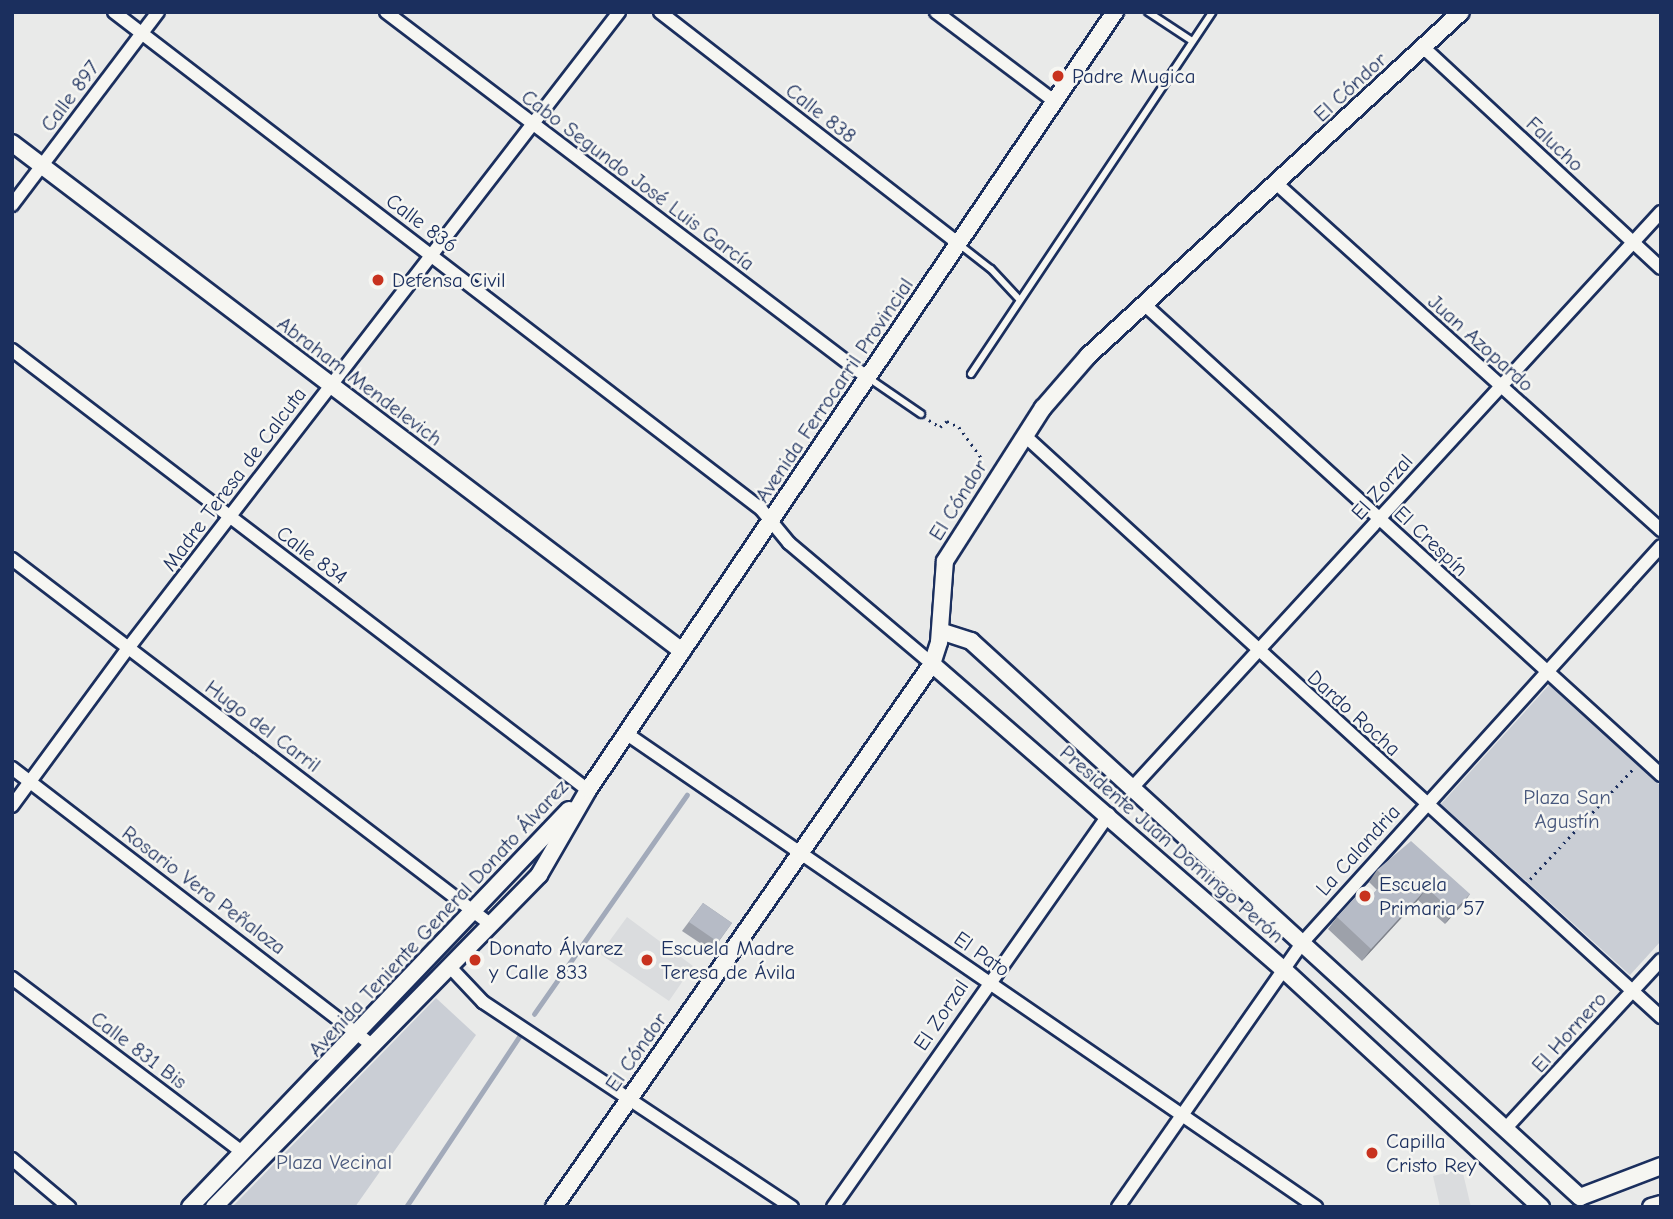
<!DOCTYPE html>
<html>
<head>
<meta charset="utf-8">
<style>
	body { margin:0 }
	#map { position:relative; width:1673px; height:1219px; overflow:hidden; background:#e9eae9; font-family:"Comic Neue",sans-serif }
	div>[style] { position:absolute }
	.built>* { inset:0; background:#dadcde }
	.green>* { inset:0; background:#caced5 }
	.stream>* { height:4.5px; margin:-2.25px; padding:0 2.25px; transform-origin:2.25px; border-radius:2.25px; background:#a2aaba }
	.path>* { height:2.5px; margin-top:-1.25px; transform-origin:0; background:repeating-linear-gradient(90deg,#1b2f5e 0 2px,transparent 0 7px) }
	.roads { filter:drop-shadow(2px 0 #1b2f5e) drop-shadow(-2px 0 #1b2f5e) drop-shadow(0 2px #1b2f5e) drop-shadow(0 -2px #1b2f5e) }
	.lane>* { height:6px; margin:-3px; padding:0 3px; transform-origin:3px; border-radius:3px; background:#f6f6f2 }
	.street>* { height:12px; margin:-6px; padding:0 6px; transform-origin:6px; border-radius:6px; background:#f6f6f2 }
	.secondary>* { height:16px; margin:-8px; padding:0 8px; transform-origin:8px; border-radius:8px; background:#f6f6f2 }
	.wall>* { inset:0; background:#9da1aa }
	.shaded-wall>* { inset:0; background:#7f838b }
	.building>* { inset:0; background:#b6bbc6 }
	.dots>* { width:19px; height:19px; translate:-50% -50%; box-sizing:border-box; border:4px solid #f6f6f2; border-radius:50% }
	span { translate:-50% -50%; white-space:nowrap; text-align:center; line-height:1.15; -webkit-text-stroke:5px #f6f6f2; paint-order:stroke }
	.poi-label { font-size:21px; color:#1b2f5e }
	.left { translate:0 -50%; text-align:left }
	.street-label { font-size:21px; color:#1b2f5e }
	.park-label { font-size:21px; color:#47577c }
	.frame { position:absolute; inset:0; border:14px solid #1b2f5e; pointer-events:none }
</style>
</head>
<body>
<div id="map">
	<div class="built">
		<div style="clip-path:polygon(627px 917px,693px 966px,669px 1001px,600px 954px)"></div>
		<div style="clip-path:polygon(1462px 1169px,1471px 1207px,1440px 1207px,1433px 1176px)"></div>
	</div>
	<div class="green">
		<div style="clip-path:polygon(1550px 684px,1661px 786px,1661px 941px,1630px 975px,1441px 804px)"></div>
		<div style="clip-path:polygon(436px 998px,476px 1035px,355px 1207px,232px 1207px)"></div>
	</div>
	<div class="stream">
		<div style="left:534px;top:1014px;width:267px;rotate:-55.1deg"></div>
		<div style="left:406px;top:1207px;width:208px;rotate:-56.4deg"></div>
	</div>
	<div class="path">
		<div style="left:929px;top:420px;width:13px;rotate:32deg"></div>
		<div style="left:940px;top:427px;width:9px;rotate:-41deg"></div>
		<div style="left:947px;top:421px;width:13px;rotate:27deg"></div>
		<div style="left:959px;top:427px;width:41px;rotate:54deg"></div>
		<div style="left:1530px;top:879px;width:151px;rotate:-46.9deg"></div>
	</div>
	<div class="roads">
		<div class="lane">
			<div style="left:1148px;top:12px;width:53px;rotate:33.4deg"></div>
			<div style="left:960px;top:245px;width:39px;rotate:38deg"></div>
			<div style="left:991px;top:269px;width:41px;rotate:47deg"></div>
			<div style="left:971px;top:374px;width:435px;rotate:-56.3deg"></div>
			<div style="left:870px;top:379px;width:62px;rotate:34.5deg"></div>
		</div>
		<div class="street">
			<div style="left:114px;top:12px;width:816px;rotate:37.53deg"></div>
			<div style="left:761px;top:509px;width:44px;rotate:50.5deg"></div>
			<div style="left:789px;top:543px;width:187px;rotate:40.2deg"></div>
			<div style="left:386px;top:12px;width:605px;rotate:37.21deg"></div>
			<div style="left:660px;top:12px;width:378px;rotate:37.8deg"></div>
			<div style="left:936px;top:12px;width:148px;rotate:37deg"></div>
			<div style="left:1424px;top:48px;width:323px;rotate:42.9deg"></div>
			<div style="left:1277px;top:184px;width:517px;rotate:42.02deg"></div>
			<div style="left:12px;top:205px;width:242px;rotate:-52.9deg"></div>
			<div style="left:1145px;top:305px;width:698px;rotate:42.33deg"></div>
			<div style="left:12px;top:350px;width:725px;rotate:37.38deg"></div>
			<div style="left:1024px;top:435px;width:863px;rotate:42.42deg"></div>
			<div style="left:12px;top:559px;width:601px;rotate:37.37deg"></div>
			<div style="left:627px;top:734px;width:836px;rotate:34.47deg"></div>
			<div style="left:12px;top:768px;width:452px;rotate:37.6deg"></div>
			<div style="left:1132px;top:788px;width:782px;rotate:-47.44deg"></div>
			<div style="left:12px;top:806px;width:197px;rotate:-53.7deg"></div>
			<div style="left:129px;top:647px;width:802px;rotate:-52.34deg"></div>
			<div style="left:449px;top:966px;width:50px;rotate:46.6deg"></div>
			<div style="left:483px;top:1002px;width:371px;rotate:33.6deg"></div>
			<div style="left:12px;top:978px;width:288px;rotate:37.1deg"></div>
			<div style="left:1505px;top:1129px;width:230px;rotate:-47.3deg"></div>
			<div style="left:12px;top:1159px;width:75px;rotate:40.1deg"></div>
			<div style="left:833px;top:1207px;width:480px;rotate:-54.9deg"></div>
			<div style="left:1118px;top:1207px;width:322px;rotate:-55.1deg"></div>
			<div style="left:1302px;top:943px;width:535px;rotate:-47.88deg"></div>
		</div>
		<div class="secondary">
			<div style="left:12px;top:143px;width:841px;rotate:37.17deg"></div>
			<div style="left:940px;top:631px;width:33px;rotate:18deg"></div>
			<div style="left:971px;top:641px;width:825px;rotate:42.4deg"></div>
			<div style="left:932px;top:664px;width:466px;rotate:41deg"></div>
			<div style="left:1284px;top:970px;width:350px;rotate:42.7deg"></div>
			<div style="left:1580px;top:1197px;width:87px;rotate:-20.9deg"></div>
			<div style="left:190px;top:1207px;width:549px;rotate:-46.33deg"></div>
			<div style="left:214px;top:1207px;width:465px;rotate:-45.6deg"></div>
			<div style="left:539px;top:875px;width:98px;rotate:-60deg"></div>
			<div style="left:588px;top:790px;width:940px;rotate:-55.89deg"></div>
			<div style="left:554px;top:1207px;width:662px;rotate:-55.16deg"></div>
			<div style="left:932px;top:664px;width:23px;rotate:-72deg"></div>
			<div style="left:939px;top:642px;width:81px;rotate:-85.8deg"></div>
			<div style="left:945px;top:561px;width:182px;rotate:-57.4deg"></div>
			<div style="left:1043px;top:408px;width:69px;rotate:-49.1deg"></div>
			<div style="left:1088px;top:356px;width:507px;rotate:-42.68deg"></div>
			<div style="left:1651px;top:1207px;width:10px;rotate:-17deg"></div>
		</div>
	</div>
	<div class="wall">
		<div style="clip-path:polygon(1377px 870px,1470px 894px,1461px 906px,1445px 924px,1418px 900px,1362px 961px,1328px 929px,1337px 917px,1369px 898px,1377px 890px,1369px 882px)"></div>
		<div style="clip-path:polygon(703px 903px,732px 923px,712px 951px,682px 931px)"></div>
	</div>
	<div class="shaded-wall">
		<div style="clip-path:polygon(1427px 888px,1418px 900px,1362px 961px,1371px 949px)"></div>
		<div style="clip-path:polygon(1470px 894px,1461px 906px,1445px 924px,1453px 912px)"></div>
	</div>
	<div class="building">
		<div style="clip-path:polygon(1411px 841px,1470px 894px,1453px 912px,1427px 888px,1371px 949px,1337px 917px,1361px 891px,1369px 898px,1387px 879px,1377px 870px)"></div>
		<div style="clip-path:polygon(703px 903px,732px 923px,718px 942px,689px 922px)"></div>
	</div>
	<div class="dots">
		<div style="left:1058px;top:76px;background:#c8321e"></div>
		<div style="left:378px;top:280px;background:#c8321e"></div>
		<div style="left:1365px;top:896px;background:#c8321e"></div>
		<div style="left:475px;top:960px;background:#c8321e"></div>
		<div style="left:647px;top:960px;background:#c8321e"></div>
		<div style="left:1372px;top:1153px;background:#c8321e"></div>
	</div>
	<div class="poi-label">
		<span class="left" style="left:1072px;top:76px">Padre Mugica</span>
		<span class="left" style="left:392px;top:280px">Defensa Civil</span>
		<span class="left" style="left:1379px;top:896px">Escuela<br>Primaria 57</span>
		<span class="left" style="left:489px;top:960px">Donato Álvarez<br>y Calle 833</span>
		<span class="left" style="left:661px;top:960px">Escuela Madre<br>Teresa de Ávila</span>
		<span class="left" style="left:1386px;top:1153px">Capilla<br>Cristo Rey</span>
	</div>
	<div class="street-label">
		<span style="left:1350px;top:87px;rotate:-43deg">El Cóndor</span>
		<span style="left:70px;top:96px;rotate:-53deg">Calle 897</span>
		<span style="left:821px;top:113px;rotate:38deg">Calle 838</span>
		<span style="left:1555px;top:144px;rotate:43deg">Falucho</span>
		<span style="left:638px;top:180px;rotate:37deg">Cabo Segundo José Luis García</span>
		<span style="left:422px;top:223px;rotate:37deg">Calle 836</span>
		<span style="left:1481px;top:343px;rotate:42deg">Juan Azopardo</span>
		<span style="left:360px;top:381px;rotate:37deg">Abraham Mendelevich</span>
		<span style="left:834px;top:390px;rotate:-56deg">Avenida Ferrocarril Provincial</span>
		<span style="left:234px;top:479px;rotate:-53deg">Madre Teresa de Calcuta</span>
		<span style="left:1382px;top:487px;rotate:-48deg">El Zorzal</span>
		<span style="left:958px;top:500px;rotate:-58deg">El Cóndor</span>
		<span style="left:1431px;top:541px;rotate:43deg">El Crespín</span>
		<span style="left:312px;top:555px;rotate:37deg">Calle 834</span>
		<span style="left:1354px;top:713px;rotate:42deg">Dardo Rocha</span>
		<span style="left:263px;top:726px;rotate:37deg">Hugo del Carril</span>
		<span style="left:1172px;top:844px;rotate:41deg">Presidente Juan Domingo Perón</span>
		<span style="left:1358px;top:850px;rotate:-48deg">La Calandria</span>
		<span style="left:204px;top:890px;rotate:37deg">Rosario Vera Peñaloza</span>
		<span style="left:438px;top:918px;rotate:-47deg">Avenida Teniente General Donato Álvarez</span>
		<span style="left:982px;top:954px;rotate:35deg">El Pato</span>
		<span style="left:941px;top:1015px;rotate:-56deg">El Zorzal</span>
		<span style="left:1569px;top:1032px;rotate:-48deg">El Hornero</span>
		<span style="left:139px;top:1050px;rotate:37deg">Calle 831 Bis</span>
		<span style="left:636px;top:1052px;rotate:-55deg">El Cóndor</span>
	</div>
	<div class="park-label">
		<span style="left:1567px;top:809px">Plaza San<br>Agustín</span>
		<span style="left:334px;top:1162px">Plaza Vecinal</span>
	</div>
	<div class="frame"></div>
</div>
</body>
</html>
